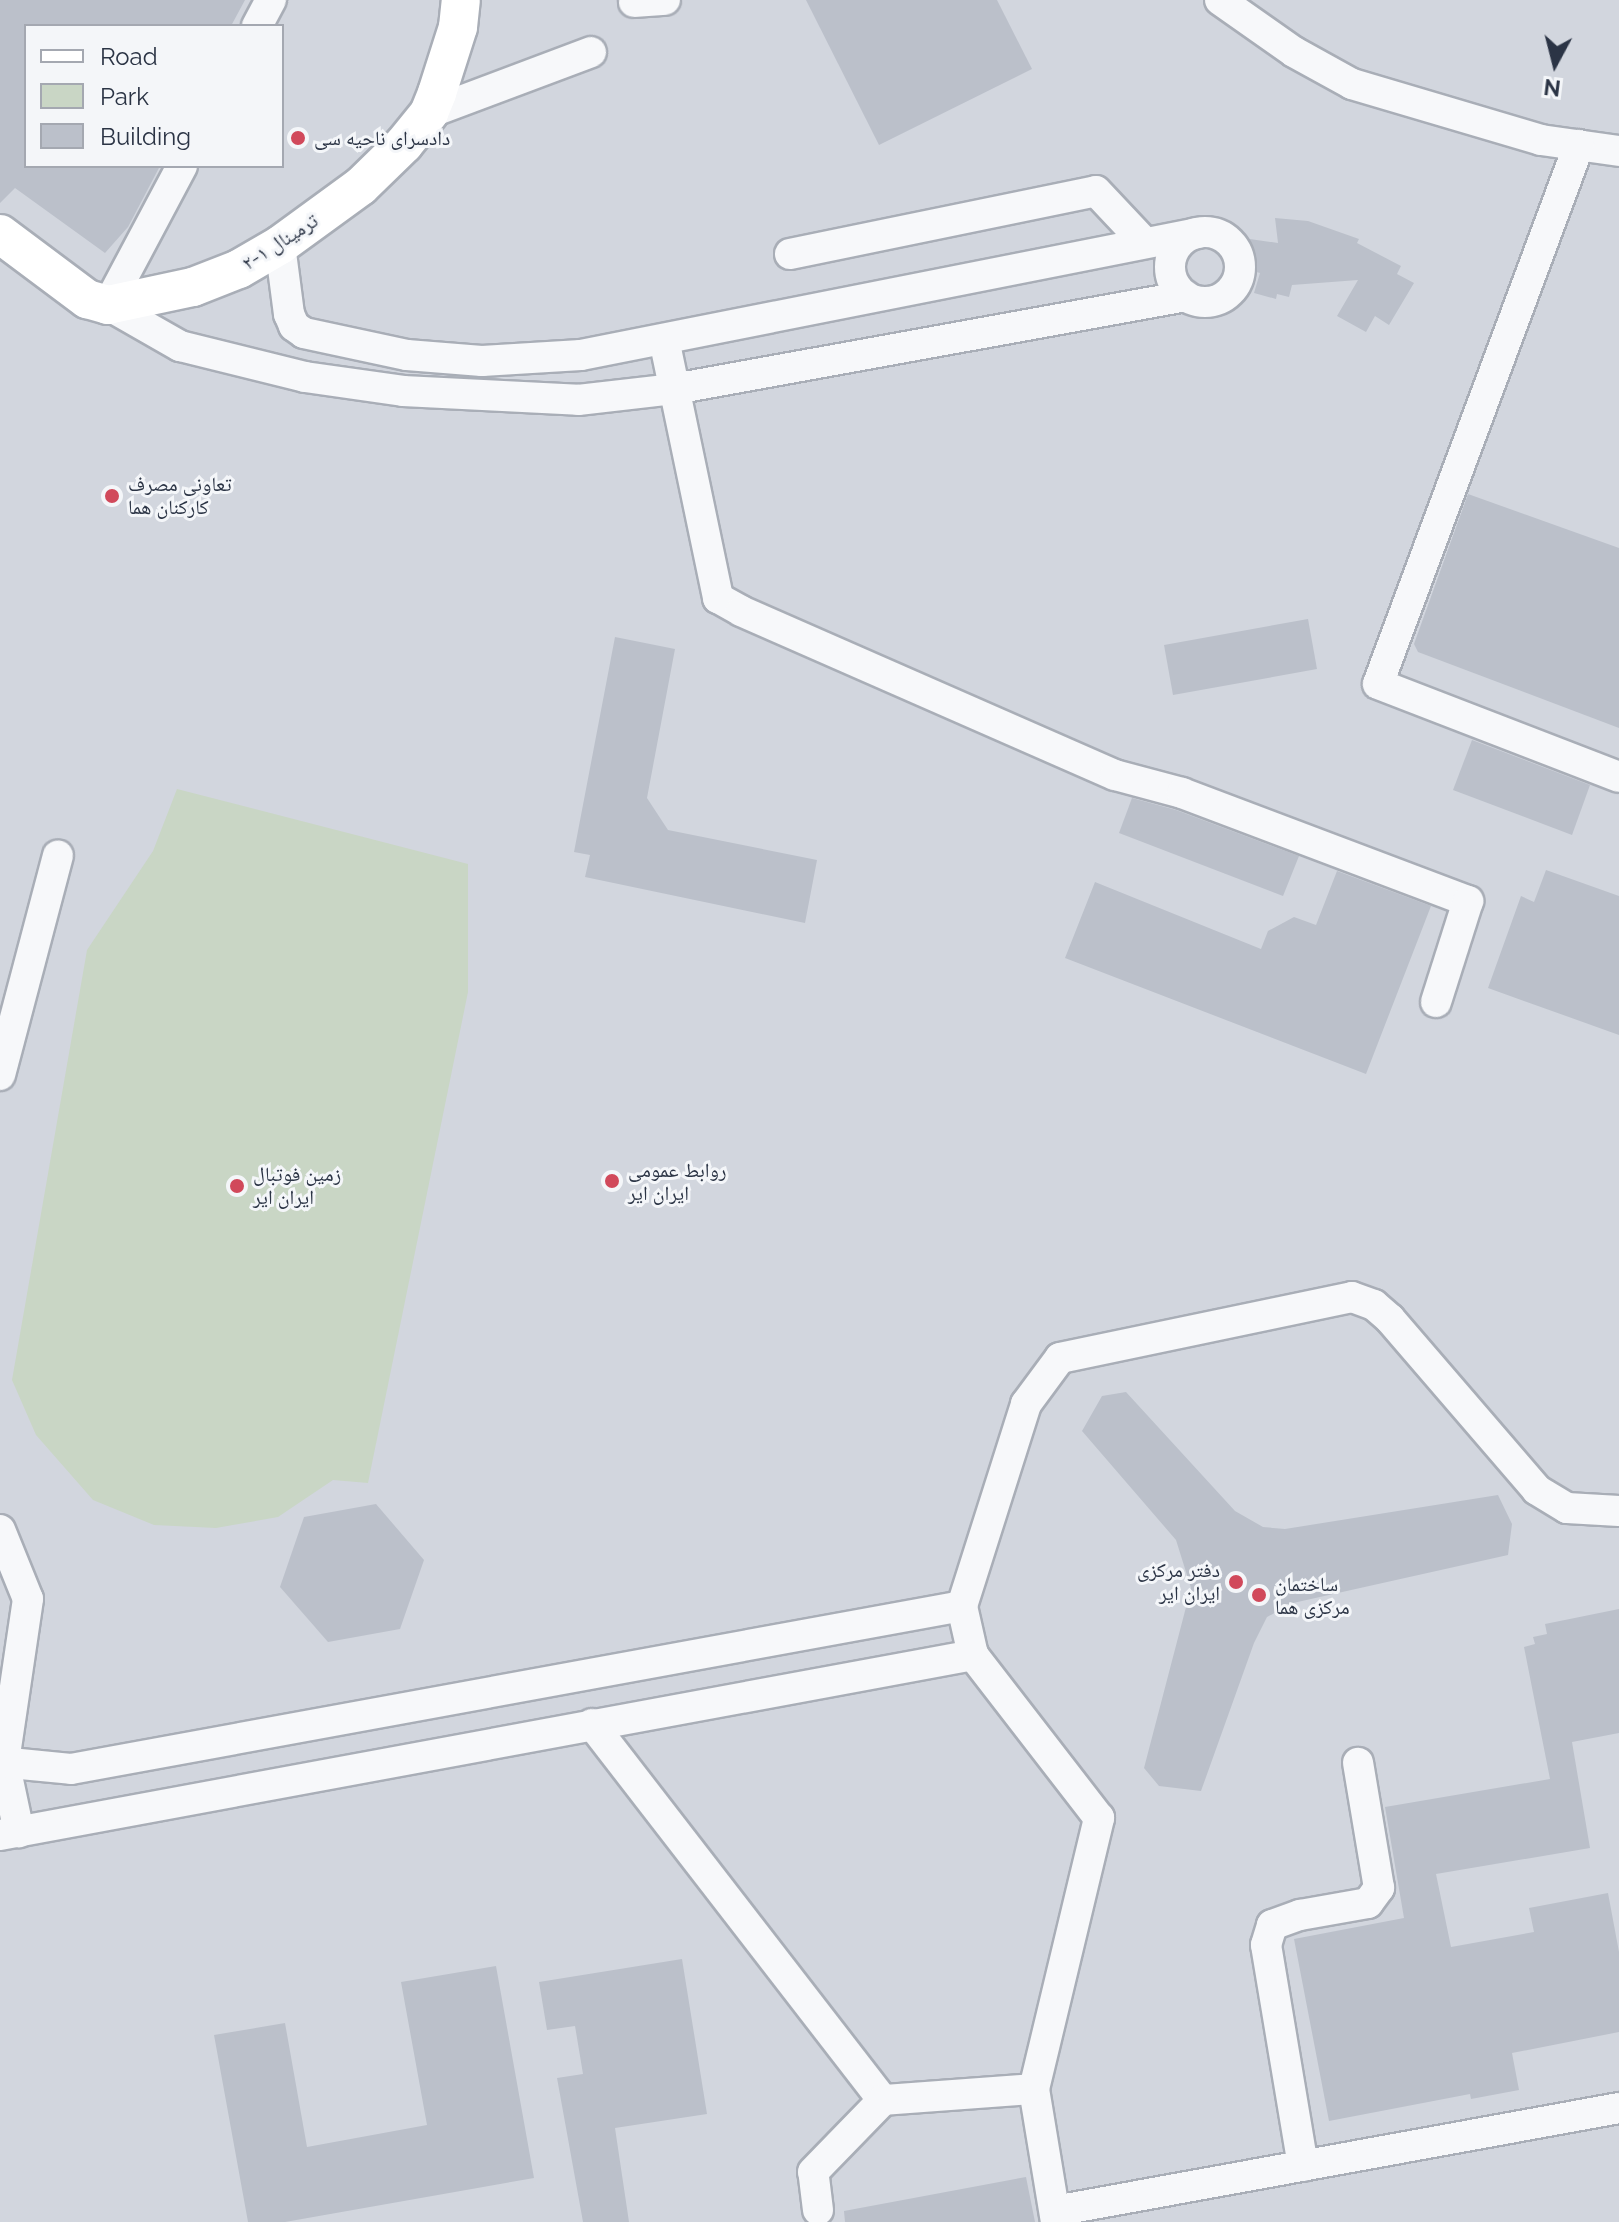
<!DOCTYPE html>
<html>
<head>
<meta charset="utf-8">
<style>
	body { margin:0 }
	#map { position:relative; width:1619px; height:2222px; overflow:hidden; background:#e4e7ec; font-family:Raleway,"Noto Naskh Arabic",sans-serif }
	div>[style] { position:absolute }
	.built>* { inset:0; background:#d2d6de }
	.green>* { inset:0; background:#c9d6c5 }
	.building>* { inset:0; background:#bbc0ca }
	.roads { filter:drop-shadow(2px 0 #a9aeb7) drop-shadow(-2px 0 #a9aeb7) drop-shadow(0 2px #a9aeb7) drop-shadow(0 -2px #a9aeb7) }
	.minor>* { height:30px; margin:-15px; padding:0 15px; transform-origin:15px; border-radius:15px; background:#f7f8fa }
	.minor>.ring { margin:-15px; padding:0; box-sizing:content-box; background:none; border:30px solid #f7f8fa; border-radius:50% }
	.major>* { height:38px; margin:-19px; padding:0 19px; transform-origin:19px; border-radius:19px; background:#fff }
	.dots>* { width:22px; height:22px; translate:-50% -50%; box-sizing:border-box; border:4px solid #f4f6f9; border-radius:50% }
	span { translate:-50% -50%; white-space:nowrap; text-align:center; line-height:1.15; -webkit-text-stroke:6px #f4f6f9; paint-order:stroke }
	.poi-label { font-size:20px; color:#2b3445 }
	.left { translate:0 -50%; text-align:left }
	.right { translate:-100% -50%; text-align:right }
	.street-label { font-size:20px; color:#2b3445 }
	.legend { position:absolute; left:24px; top:24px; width:260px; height:144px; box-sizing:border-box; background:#f4f6f9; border:2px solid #a4a8b1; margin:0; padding:10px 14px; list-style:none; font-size:24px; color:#2b3445 }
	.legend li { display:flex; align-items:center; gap:16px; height:40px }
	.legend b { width:40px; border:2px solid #a4a8b1 }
	.north { position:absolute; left:1515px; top:24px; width:80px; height:80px; -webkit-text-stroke:6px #f4f6f9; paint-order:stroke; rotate:187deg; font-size:22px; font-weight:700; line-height:32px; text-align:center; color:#2b3445 }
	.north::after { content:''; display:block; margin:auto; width:28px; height:36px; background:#2b3445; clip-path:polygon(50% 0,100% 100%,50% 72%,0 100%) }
</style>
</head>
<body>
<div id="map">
	<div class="built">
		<div style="clip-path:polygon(evenodd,0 0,1619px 0,1619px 2222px,0 2222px,0 0,26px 26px,282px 26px,282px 166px,26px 166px,26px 26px)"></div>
	</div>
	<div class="green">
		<div style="clip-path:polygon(177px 789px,468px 864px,468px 992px,368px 1483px,333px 1480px,278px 1517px,216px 1528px,154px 1525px,93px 1500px,36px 1435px,12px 1380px,87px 950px,153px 851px)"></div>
	</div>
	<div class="building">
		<div style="clip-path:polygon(0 0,245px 0,231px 26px,26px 26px,26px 166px,160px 166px,128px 227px,105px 253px,15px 188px,0 203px)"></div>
		<div style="clip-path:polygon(806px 0,997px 0,1032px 69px,879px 145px)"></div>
		<div style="clip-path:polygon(1275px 218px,1308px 221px,1359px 239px,1357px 243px,1401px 266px,1397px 274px,1414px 283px,1389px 325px,1375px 316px,1366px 332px,1337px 316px,1358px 280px,1292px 285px,1289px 297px,1277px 294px,1276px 299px,1254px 293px,1260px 273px,1249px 270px,1236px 237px,1278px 243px)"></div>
		<div style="clip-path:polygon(1468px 494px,1619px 548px,1619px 728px,1418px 652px,1414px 644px)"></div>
		<div style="clip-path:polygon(1308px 619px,1317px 669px,1173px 695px,1164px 645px)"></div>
		<div style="clip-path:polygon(615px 637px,675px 649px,647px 798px,668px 830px,817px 860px,805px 923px,585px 877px,590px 855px,574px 852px)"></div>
		<div style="clip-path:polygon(1472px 740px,1590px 785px,1572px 835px,1453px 790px)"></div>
		<div style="clip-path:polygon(1132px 798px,1176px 810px,1299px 856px,1283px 896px,1119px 833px)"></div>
		<div style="clip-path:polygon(1546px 870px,1619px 896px,1619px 1035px,1488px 988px,1521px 896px,1534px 902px)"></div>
		<div style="clip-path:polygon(1337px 871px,1431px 906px,1366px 1074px,1065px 958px,1095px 882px,1261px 949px,1268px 931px,1294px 917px,1316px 925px)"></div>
		<div style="clip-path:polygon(1126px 1392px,1235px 1511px,1263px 1527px,1285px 1529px,1498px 1495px,1512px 1524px,1508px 1555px,1293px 1603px,1267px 1617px,1254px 1643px,1201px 1791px,1159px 1786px,1144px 1768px,1191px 1588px,1176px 1540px,1082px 1431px,1102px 1396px)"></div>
		<div style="clip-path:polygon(376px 1504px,424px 1560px,400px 1629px,328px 1642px,280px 1587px,304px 1517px)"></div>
		<div style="clip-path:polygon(1619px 1609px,1619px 1733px,1572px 1742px,1590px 1848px,1436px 1874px,1451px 1947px,1534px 1932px,1529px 1908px,1608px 1893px,1619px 1952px,1619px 2032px,1512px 2053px,1519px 2090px,1471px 2099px,1470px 2094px,1329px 2121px,1294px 1939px,1404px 1918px,1385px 1807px,1550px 1779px,1524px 1647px,1535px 1644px,1533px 1637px,1547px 1634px,1545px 1624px)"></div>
		<div style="clip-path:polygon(682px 1959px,707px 2114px,615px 2128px,629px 2222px,583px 2222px,557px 2078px,583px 2074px,575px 2026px,547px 2030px,539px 1982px)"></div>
		<div style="clip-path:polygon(496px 1966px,534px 2178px,285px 2222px,248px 2222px,214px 2035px,285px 2023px,307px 2147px,427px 2125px,401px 1982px)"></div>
		<div style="clip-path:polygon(1026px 2177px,1035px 2222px,845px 2222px,844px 2211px)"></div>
	</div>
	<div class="roads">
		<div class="minor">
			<div style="left:1220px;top:0;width:90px;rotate:35.1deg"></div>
			<div style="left:1294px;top:52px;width:66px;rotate:28.9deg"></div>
			<div style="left:1352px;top:84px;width:197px;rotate:16.5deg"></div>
			<div style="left:1541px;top:140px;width:79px;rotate:8deg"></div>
			<div style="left:634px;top:2px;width:31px;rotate:-4deg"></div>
			<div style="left:257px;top:26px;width:30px;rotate:-62deg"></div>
			<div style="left:429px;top:113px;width:173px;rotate:-20.6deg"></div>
			<div style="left:1579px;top:145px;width:575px;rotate:110.45deg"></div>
			<div style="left:1378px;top:684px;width:258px;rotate:21.1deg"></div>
			<div style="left:182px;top:166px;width:157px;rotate:118deg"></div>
			<div style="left:108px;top:305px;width:83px;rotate:29.7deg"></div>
			<div style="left:180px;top:346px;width:129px;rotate:13.9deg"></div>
			<div style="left:305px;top:377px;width:99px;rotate:8.1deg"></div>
			<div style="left:403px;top:391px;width:175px;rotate:2.9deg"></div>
			<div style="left:578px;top:400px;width:97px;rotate:-6.5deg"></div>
			<div style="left:674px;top:389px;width:520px;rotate:-10.29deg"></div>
			<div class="ring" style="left:1170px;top:232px;width:40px;height:40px"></div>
			<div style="left:280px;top:245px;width:70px;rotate:82.6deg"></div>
			<div style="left:289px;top:314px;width:13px;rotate:67deg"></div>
			<div style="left:294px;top:326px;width:12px;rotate:35deg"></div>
			<div style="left:304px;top:333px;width:105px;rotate:12.1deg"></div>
			<div style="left:407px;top:355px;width:75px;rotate:4.6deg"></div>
			<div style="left:482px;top:361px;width:99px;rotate:-3.5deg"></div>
			<div style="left:581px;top:355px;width:629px;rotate:-11.18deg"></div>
			<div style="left:790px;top:254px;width:312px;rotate:-11.6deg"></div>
			<div style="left:1096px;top:191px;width:70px;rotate:46.7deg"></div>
			<div style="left:664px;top:339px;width:265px;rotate:78.2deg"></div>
			<div style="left:718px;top:598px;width:26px;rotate:29deg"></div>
			<div style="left:741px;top:611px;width:408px;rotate:23.7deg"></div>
			<div style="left:1115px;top:775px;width:69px;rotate:15deg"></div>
			<div style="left:1182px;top:793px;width:306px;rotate:20.7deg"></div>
			<div style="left:1468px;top:901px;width:106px;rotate:107.6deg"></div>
			<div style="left:0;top:1075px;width:227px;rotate:-75.2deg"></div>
			<div style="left:0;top:1530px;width:74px;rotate:67.9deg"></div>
			<div style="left:28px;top:1599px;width:164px;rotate:98.4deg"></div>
			<div style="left:4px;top:1761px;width:73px;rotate:78.1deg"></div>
			<div style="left:592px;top:1724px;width:475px;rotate:52.3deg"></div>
			<div style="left:883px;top:2100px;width:151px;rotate:-4.2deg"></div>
			<div style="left:0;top:1762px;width:71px;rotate:5.6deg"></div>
			<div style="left:71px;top:1769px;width:906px;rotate:-10.37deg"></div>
			<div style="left:0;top:1835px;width:990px;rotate:-10.48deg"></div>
			<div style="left:1303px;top:2166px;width:224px;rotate:-99.5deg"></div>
			<div style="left:1266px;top:1945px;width:21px;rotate:-73deg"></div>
			<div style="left:1272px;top:1925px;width:30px;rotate:-20deg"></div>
			<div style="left:1300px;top:1915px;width:69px;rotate:-10deg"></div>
			<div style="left:1368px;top:1903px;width:19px;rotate:-54deg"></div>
			<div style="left:1379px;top:1888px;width:127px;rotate:-99.5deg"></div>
			<div style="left:818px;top:2210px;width:38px;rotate:-97deg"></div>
			<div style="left:813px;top:2172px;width:100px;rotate:-45.8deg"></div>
			<div style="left:1055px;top:2211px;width:573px;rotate:-10.35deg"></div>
			<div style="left:1056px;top:2222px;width:135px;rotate:-99.4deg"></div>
			<div style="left:1034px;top:2089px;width:279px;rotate:-76.5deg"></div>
			<div style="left:1099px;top:1818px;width:206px;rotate:-127.7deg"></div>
			<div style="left:973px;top:1655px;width:50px;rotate:-102.7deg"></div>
			<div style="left:962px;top:1606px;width:212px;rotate:-72.4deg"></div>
			<div style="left:1026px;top:1404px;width:57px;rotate:-53.5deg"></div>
			<div style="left:1060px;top:1358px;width:298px;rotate:-11.8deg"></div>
			<div style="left:1352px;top:1297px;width:23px;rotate:20deg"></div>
			<div style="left:1374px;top:1305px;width:21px;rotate:41deg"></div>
			<div style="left:1390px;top:1319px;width:225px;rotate:49.3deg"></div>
			<div style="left:1537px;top:1490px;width:35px;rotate:31deg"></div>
			<div style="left:1567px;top:1508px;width:52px;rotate:3.3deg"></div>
		</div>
		<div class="major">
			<div style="left:0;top:234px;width:109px;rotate:36.8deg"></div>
			<div style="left:87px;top:299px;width:22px;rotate:16deg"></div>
			<div style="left:108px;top:305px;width:87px;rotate:-12deg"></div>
			<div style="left:193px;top:287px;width:49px;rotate:-21.4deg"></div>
			<div style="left:239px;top:269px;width:48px;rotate:-30.3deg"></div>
			<div style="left:280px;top:245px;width:100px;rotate:-36.1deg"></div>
			<div style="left:361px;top:186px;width:60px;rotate:-44.3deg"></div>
			<div style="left:404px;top:144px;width:40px;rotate:-51deg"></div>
			<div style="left:429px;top:113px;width:22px;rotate:-68deg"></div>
			<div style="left:437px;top:93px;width:69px;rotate:-72.3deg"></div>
			<div style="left:458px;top:27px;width:27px;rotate:-84deg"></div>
		</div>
	</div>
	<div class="dots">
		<div style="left:298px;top:138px;background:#d1495b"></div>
		<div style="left:112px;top:496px;background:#d1495b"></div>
		<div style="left:612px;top:1181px;background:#d1495b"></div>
		<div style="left:237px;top:1186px;background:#d1495b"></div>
		<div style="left:1236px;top:1582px;background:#d1495b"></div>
		<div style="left:1259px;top:1595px;background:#d1495b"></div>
	</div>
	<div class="poi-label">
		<span class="left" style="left:314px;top:138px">دادسرای ناحیه سی</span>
		<span class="left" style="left:128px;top:496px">تعاونی مصرف<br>کارکنان هما</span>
		<span class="left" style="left:628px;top:1182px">روابط عمومی<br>ایران ایر</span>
		<span class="left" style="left:253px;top:1186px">زمین فوتبال<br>ایران ایر</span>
		<span class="right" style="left:1220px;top:1582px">دفتر مرکزی<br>ایران ایر</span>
		<span class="left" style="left:1275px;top:1596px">ساختمان<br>مرکزی هما</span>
	</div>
	<div class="street-label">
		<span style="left:280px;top:242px;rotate:-33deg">ترمینال ۱-۲</span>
	</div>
	<ul class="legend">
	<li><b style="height:10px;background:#fff"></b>Road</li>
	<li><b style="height:22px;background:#c9d6c5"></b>Park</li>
	<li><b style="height:22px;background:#bbc0ca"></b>Building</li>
	</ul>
	<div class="north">N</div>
</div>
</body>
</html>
